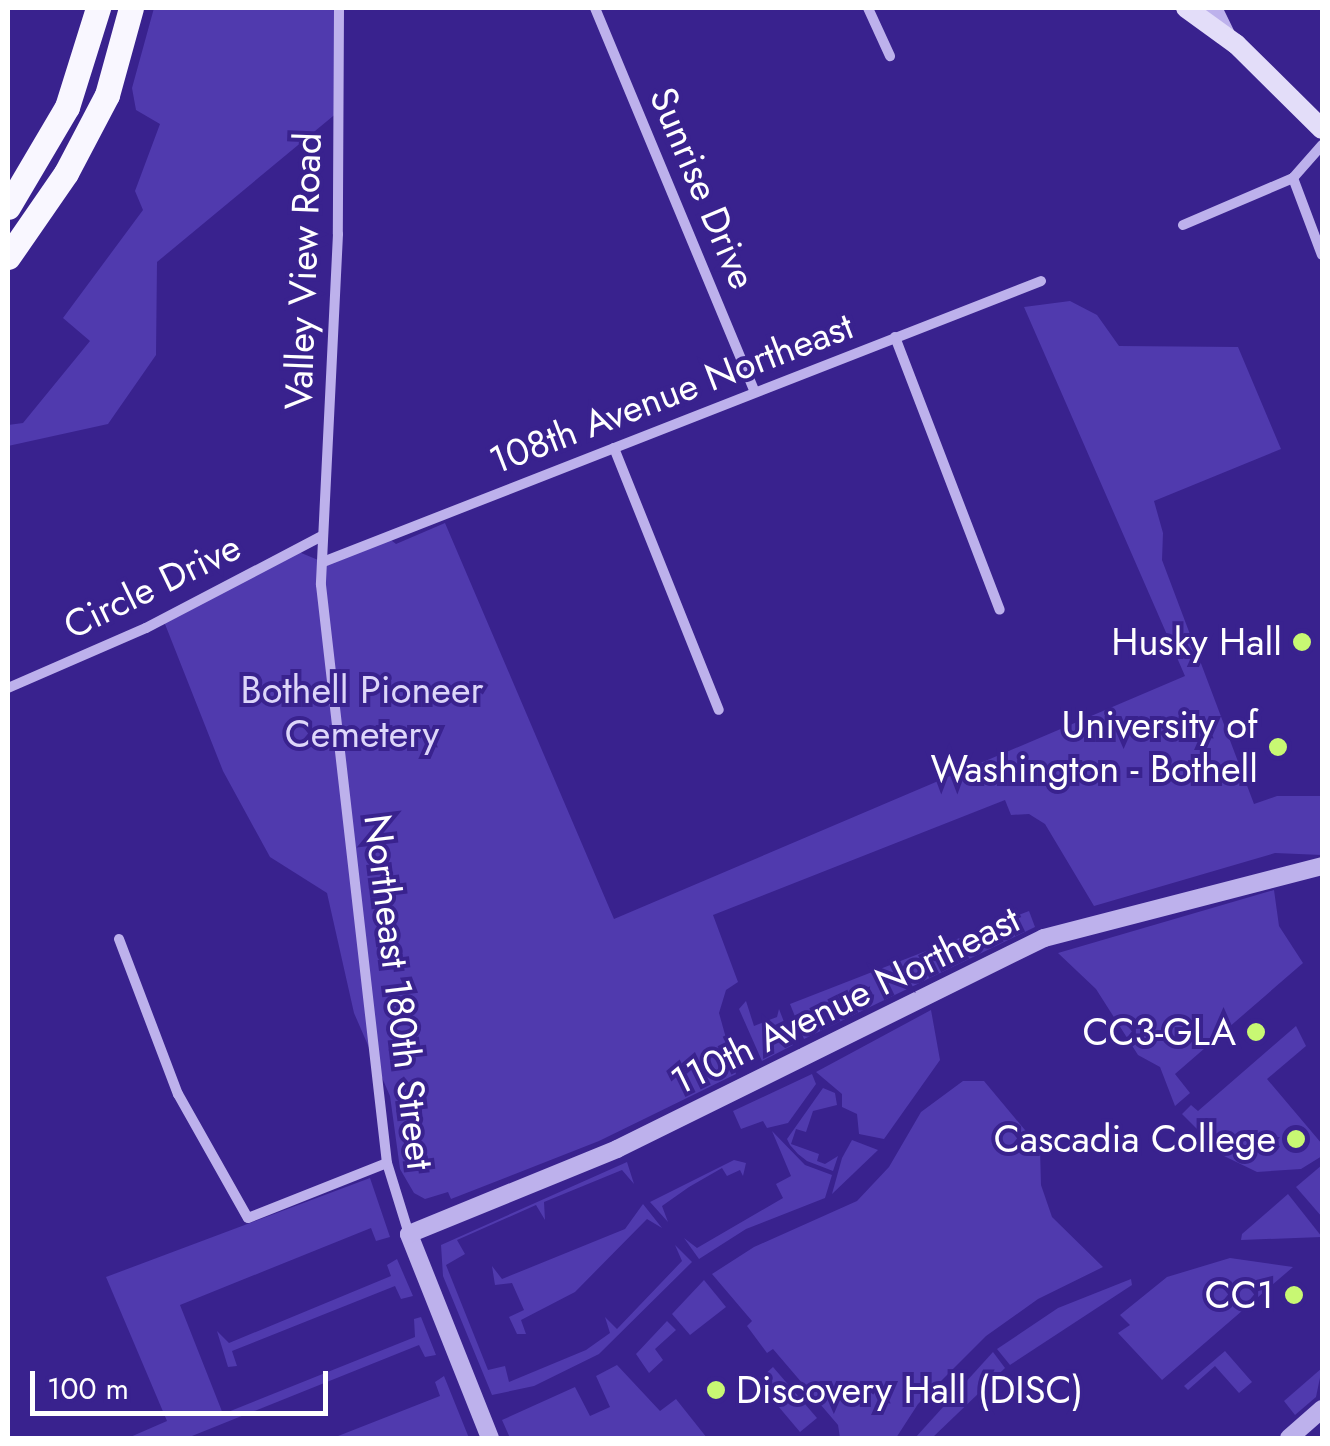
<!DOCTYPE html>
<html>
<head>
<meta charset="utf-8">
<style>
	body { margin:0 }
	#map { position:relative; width:1330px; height:1446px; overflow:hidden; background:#39228e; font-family:Jost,sans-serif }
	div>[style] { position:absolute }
	.green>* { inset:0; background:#503aae }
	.minor>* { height:10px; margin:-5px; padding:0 5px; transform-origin:5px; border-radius:5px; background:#bdb1ec }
	.tertiary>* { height:18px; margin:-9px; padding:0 9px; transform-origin:9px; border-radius:9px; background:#bdb1ec }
	.secondary>* { height:20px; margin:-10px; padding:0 10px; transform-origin:10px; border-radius:10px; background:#e3ddf9 }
	.primary>* { height:25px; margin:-12.5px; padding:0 12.5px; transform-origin:12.5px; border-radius:12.5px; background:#f9f7ff }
	.dots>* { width:28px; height:28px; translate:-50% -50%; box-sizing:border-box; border:5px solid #39228e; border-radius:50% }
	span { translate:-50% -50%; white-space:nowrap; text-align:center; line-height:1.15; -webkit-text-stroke:8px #39228e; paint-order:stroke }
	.street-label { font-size:38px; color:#fff }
	.poi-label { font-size:38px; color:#fff }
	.right { translate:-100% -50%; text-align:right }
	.left { translate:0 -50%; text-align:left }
	.park-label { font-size:38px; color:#ddd6f9 }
	.frame { position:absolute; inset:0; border:10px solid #fff; pointer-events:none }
	.scale { position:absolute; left:30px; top:1371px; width:298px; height:45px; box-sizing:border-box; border:5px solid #fff; border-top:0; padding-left:12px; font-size:30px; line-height:35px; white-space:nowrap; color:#fff; -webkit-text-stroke:8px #39228e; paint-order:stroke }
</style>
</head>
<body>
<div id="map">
	<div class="green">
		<div style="clip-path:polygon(154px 8px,335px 8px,338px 112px,157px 262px,156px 355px,108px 424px,8px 446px,8px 425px,23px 423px,90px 341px,63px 318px,143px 210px,135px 191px,160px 124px,136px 110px,132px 88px)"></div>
		<div style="clip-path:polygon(1070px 301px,1097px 315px,1119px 346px,1238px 347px,1281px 449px,1154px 501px,1163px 533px,1162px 560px,1254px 804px,1277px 796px,1322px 796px,1322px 855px,1275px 853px,1094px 906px,1045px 824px,1029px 814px,1011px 815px,1005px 800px,713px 915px,738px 982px,726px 990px,719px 1013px,736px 1074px,599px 1141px,451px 1199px,448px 1192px,425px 1199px,414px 1193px,400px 1169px,390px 1096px,354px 1013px,327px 893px,270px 857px,223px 771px,163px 619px,294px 550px,323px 562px,386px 536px,396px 544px,445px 523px,614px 919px,1185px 676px,1024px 307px)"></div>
		<div style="clip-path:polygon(1274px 890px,1279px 926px,1303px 963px,1175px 1074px,1190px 1093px,1175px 1106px,1160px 1067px,1138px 1055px,1096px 989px,1058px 953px)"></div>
		<div style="clip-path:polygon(1029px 911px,1035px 927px,804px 1039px,790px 1004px)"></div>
		<div style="clip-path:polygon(746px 1001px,754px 1026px,777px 1017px,779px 1009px,793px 1045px,762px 1061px,739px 1009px)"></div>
		<div style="clip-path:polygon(931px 1010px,940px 1060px,884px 1139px,859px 1134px,857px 1114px,842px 1107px,842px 1094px,816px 1072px)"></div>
		<div style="clip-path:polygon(1296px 1026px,1306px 1046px,1267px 1079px,1322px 1144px,1322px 1156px,1301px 1169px,1257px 1172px,1224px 1156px,1182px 1114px,1191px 1105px,1198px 1111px)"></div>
		<div style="clip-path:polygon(812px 1074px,816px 1084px,788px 1123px,767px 1128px,763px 1121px,741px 1129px,733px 1111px)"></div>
		<div style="clip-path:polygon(963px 1081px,984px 1081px,1040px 1148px,1041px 1185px,1052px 1217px,1103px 1267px,1038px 1299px,986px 1336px,918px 1404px,896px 1438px,840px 1438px,838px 1425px,773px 1349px,767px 1353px,747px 1326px,752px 1321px,712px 1274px,754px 1247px,857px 1201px,889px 1167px,921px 1112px)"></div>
		<div style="clip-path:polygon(823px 1088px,835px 1093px,837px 1105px,813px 1111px,806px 1132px,796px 1129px,791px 1144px,819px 1154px,817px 1161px,825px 1164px,838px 1156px,833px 1171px,807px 1161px,798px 1154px,790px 1145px,787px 1139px)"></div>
		<div style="clip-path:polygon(772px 1131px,805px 1165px,832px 1175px,825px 1198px,746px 1229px,699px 1259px,684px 1238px,697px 1248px,783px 1198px,776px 1184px,791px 1176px)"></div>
		<div style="clip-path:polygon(852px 1140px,878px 1150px,832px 1194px,842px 1158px)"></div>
		<div style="clip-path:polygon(734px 1160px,746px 1163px,743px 1176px,740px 1170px,727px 1176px,722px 1168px,689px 1187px,662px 1206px,668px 1222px,650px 1202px)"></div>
		<div style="clip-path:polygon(627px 1162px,634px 1184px,622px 1170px,544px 1202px,545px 1220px,536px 1205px,457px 1240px,465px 1254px,446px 1265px,488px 1370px,505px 1366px,509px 1382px,586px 1350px,610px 1333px,605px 1317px,617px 1329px,682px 1261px,675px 1245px,692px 1262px,599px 1354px,534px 1386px,492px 1395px,443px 1276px,441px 1245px)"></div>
		<div style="clip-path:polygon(1322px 1165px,1322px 1217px,1296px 1187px)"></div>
		<div style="clip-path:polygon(370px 1178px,390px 1237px,376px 1241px,371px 1228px,180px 1305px,223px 1414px,415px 1337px,414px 1319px,421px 1317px,436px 1355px,425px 1357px,419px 1345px,187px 1438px,128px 1438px,167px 1421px,106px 1277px)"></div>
		<div style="clip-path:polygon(1288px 1194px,1322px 1237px,1241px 1240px,1242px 1234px)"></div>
		<div style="clip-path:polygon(643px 1204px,662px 1228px,647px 1219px,575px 1292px,521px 1320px,526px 1334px,517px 1334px,509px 1317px,524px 1310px,512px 1283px,495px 1285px,492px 1266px,502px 1279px,625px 1229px)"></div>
		<div style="clip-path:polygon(1230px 1258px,1293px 1267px,1162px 1380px,1118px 1333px,1130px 1325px,1120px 1315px,1167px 1277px)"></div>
		<div style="clip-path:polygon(397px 1259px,413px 1296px,401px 1299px,395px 1286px,232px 1351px,237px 1366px,228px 1367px,217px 1331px,229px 1343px,391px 1276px,387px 1265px)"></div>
		<div style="clip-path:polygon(1131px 1279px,1132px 1285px,1010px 1365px,997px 1349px,1058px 1308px)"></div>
		<div style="clip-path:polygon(704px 1280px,726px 1307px,690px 1335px,672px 1314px)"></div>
		<div style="clip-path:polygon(667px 1321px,676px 1330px,655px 1349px,663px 1360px,649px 1373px,636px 1354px)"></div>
		<div style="clip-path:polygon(1225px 1351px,1252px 1382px,1239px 1393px,1215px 1366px,1188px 1390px,1184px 1386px)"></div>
		<div style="clip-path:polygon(993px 1352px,1005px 1368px,932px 1438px,915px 1438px)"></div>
		<div style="clip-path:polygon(617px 1365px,660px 1411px,676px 1399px,707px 1438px,510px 1438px,502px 1420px,575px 1387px,590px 1416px,610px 1407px,596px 1376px)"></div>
		<div style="clip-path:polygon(773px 1367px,817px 1418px,800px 1432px,757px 1381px)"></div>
		<div style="clip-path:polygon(1322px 1368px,1316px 1397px,1295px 1415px,1284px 1401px)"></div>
		<div style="clip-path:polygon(444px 1376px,469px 1438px,333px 1438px,440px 1396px,435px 1382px)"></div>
	</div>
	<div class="minor">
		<div style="left:339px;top:8px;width:226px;rotate:90.3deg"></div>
		<div style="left:338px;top:234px;width:351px;rotate:92.8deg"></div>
		<div style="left:321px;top:585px;width:582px;rotate:83.49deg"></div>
		<div style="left:387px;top:1163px;width:74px;rotate:72.8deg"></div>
		<div style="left:595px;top:8px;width:416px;rotate:67.4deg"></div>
		<div style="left:868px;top:8px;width:53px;rotate:65.4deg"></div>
		<div style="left:1293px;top:178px;width:82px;rotate:69.4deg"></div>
		<div style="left:1183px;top:225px;width:120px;rotate:-23.1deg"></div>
		<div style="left:1293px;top:178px;width:44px;rotate:-48.7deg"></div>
		<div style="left:895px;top:337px;width:292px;rotate:69deg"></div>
		<div style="left:614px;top:448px;width:282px;rotate:68.2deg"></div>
		<div style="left:323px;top:562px;width:771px;rotate:-21.37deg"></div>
		<div style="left:8px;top:688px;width:150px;rotate:-23.5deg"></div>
		<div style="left:146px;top:628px;width:199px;rotate:-27.6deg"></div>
		<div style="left:119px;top:939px;width:166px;rotate:69.2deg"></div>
		<div style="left:178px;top:1094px;width:142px;rotate:60.6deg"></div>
		<div style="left:248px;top:1218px;width:149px;rotate:-21.6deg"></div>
	</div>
	<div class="tertiary">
		<div style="left:1213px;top:8px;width:32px;rotate:64deg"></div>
		<div style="left:490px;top:1438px;width:219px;rotate:-111.7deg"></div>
		<div style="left:409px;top:1234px;width:225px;rotate:-22.2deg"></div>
		<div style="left:617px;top:1149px;width:476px;rotate:-26.3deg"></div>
		<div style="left:1044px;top:938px;width:287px;rotate:-14.5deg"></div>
		<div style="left:1289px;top:1438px;width:44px;rotate:-41.3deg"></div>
	</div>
	<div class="secondary">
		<div style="left:1186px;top:8px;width:62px;rotate:35.8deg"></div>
		<div style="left:1236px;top:44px;width:121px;rotate:44.7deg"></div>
	</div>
	<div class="primary">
		<div style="left:8px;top:207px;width:116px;rotate:-59.5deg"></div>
		<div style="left:67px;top:107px;width:104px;rotate:-72.6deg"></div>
		<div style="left:8px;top:257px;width:102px;rotate:-55.4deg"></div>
		<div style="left:66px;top:173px;width:88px;rotate:-62.3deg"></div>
		<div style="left:107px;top:95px;width:90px;rotate:-74.6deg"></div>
	</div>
	<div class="dots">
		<div style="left:1302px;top:642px;background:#c8f873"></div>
		<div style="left:1278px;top:747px;background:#c8f873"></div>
		<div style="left:1256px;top:1032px;background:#c8f873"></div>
		<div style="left:1296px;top:1139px;background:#c8f873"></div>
		<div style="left:1294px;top:1295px;background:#c8f873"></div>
		<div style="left:716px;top:1390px;background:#c8f873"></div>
	</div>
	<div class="street-label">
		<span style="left:703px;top:188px;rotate:67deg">Sunrise Drive</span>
		<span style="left:303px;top:271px;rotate:-88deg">Valley View Road</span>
		<span style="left:671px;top:393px;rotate:-21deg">108th Avenue Northeast</span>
		<span style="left:152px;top:586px;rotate:-26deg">Circle Drive</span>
		<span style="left:399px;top:992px;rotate:83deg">Northeast 180th Street</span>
		<span style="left:845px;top:1000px;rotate:-26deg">110th Avenue Northeast</span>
	</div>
	<div class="poi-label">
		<span class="right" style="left:1282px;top:642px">Husky Hall</span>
		<span class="right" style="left:1258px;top:747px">University of<br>Washington - Bothell</span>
		<span class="right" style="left:1236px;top:1032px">CC3-GLA</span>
		<span class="right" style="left:1276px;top:1139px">Cascadia College</span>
		<span class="right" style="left:1274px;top:1295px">CC1</span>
		<span class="left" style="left:736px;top:1390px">Discovery Hall (DISC)</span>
	</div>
	<div class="park-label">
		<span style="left:362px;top:712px">Bothell Pioneer<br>Cemetery</span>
	</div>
	<div class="frame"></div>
	<div class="scale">100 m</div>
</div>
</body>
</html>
